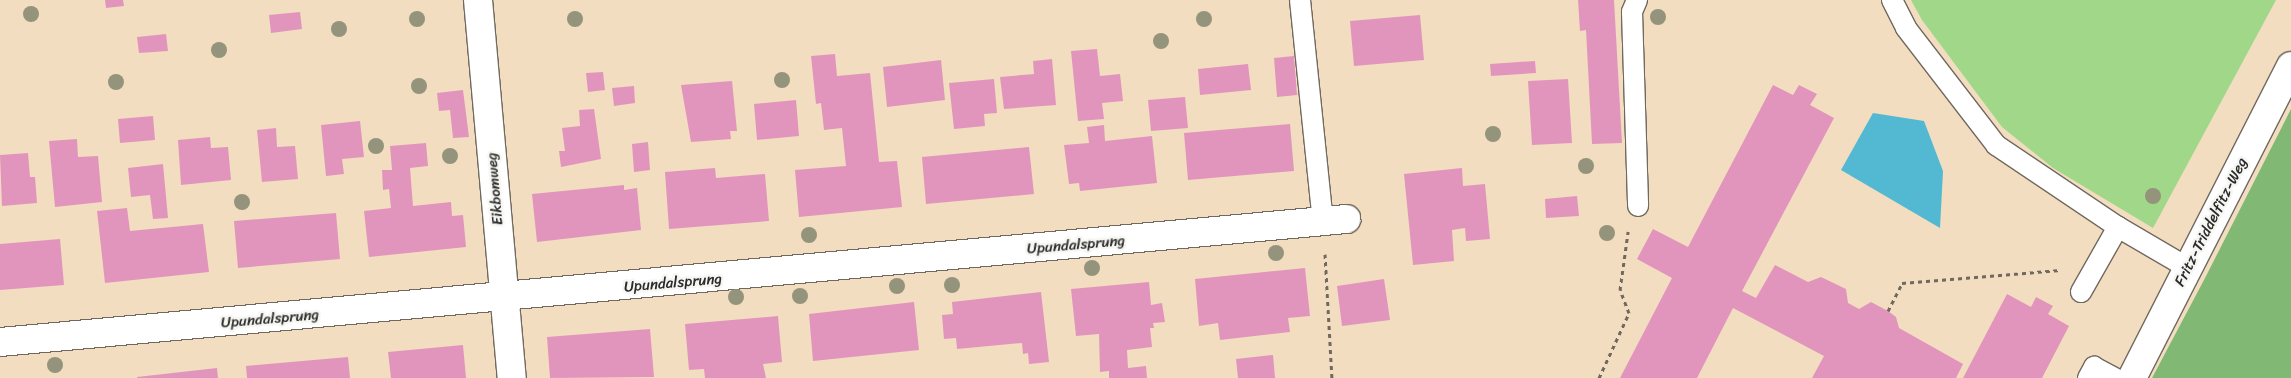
<!DOCTYPE html>
<html>
<head>
<meta charset="utf-8">
<style>
	body { margin:0 }
	#map { position:relative; width:2291px; height:378px; overflow:hidden; background:#f2ddc0; font-family:Sriracha,sans-serif }
	div>[style] { position:absolute }
	.green>* { inset:0; background:#a0d788 }
	.forest>* { inset:0; background:#80b874 }
	.water>* { inset:0; background:#53b8d2 }
	.building>* { inset:0; background:#e295bc }
	.path>* { height:3px; margin-top:-1.5px; transform-origin:0; background:repeating-linear-gradient(90deg,#71695f 0 4px,transparent 0 8px) }
	.roads { filter:drop-shadow(1px 0 #71695f) drop-shadow(-1px 0 #71695f) drop-shadow(0 1px #71695f) drop-shadow(0 -1px #71695f) }
	.service>* { height:20px; margin:-10px; padding:0 10px; transform-origin:10px; border-radius:10px; background:#fff }
	.minor>* { height:28px; margin:-14px; padding:0 14px; transform-origin:14px; border-radius:14px; background:#fff }
	.tertiary>* { height:28px; margin:-14px; padding:0 14px; transform-origin:14px; border-radius:14px; background:#fff }
	.trees>* { width:16px; height:16px; margin:-8px; border-radius:50%; background:#94937b }
	span { translate:-50% -50%; white-space:nowrap; text-align:center; line-height:1.15; -webkit-text-stroke:5px #f6f6f2; paint-order:stroke }
	.street-label { font-size:15px; color:#2b2b2b }
</style>
</head>
<body>
<div id="map">
	<div class="green">
		<div style="clip-path:polygon(1911px 0,2276px 0,2153px 228px,2053px 168px,2002px 127px,1922px 20px)"></div>
	</div>
	<div class="forest">
		<div style="clip-path:polygon(2291px 109px,2291px 378px,2152px 378px,2204px 280px)"></div>
	</div>
	<div class="water">
		<div style="clip-path:polygon(1873px 113px,1924px 121px,1943px 171px,1940px 228px,1841px 170px)"></div>
	</div>
	<div class="building">
		<div style="clip-path:polygon(105px 0,123px 0,124px 6px,106px 8px)"></div>
		<div style="clip-path:polygon(1578px 0,1614px 0,1622px 143px,1592px 144px,1586px 30px,1580px 31px)"></div>
		<div style="clip-path:polygon(300px 12px,302px 29px,271px 33px,269px 15px)"></div>
		<div style="clip-path:polygon(1420px 15px,1424px 60px,1354px 66px,1350px 21px)"></div>
		<div style="clip-path:polygon(166px 34px,168px 51px,139px 53px,137px 37px)"></div>
		<div style="clip-path:polygon(1097px 49px,1100px 76px,1120px 74px,1123px 101px,1102px 103px,1104px 119px,1078px 121px,1071px 51px)"></div>
		<div style="clip-path:polygon(835px 54px,837px 76px,870px 73px,879px 162px,897px 161px,902px 207px,799px 217px,795px 170px,846px 166px,842px 128px,824px 130px,821px 103px,816px 104px,811px 56px)"></div>
		<div style="clip-path:polygon(1294px 56px,1297px 95px,1277px 97px,1274px 58px)"></div>
		<div style="clip-path:polygon(1052px 59px,1056px 105px,1004px 109px,1000px 77px,1034px 74px,1033px 61px)"></div>
		<div style="clip-path:polygon(941px 60px,945px 100px,887px 107px,883px 67px)"></div>
		<div style="clip-path:polygon(1535px 61px,1536px 73px,1491px 76px,1490px 64px)"></div>
		<div style="clip-path:polygon(1248px 64px,1251px 90px,1200px 95px,1198px 69px)"></div>
		<div style="clip-path:polygon(603px 72px,605px 90px,588px 92px,586px 73px)"></div>
		<div style="clip-path:polygon(994px 79px,997px 113px,984px 114px,985px 126px,954px 129px,949px 83px)"></div>
		<div style="clip-path:polygon(1568px 79px,1572px 143px,1532px 145px,1528px 81px)"></div>
		<div style="clip-path:polygon(732px 81px,737px 131px,730px 131px,731px 139px,691px 142px,681px 85px)"></div>
		<div style="clip-path:polygon(1773px 85px,1793px 95px,1799px 85px,1817px 94px,1810px 105px,1834px 118px,1742px 291px,1756px 298px,1775px 265px,1808px 282px,1821px 277px,1846px 289px,1848px 303px,1859px 309px,1871px 302px,1888px 311px,1896px 317px,1899px 328px,1963px 364px,1956px 378px,1812px 378px,1824px 356px,1733px 308px,1697px 378px,1620px 378px,1672px 278px,1637px 259px,1653px 229px,1688px 247px)"></div>
		<div style="clip-path:polygon(634px 86px,635px 103px,614px 106px,612px 88px)"></div>
		<div style="clip-path:polygon(463px 90px,469px 137px,453px 138px,450px 110px,439px 111px,437px 93px)"></div>
		<div style="clip-path:polygon(1185px 97px,1188px 128px,1151px 131px,1148px 100px)"></div>
		<div style="clip-path:polygon(796px 100px,799px 136px,757px 140px,754px 104px)"></div>
		<div style="clip-path:polygon(594px 109px,601px 159px,561px 167px,559px 151px,565px 151px,562px 128px,580px 126px,579px 110px)"></div>
		<div style="clip-path:polygon(153px 116px,155px 140px,120px 143px,118px 119px)"></div>
		<div style="clip-path:polygon(360px 121px,364px 157px,342px 159px,344px 174px,326px 176px,321px 125px)"></div>
		<div style="clip-path:polygon(1290px 124px,1294px 171px,1188px 180px,1184px 133px)"></div>
		<div style="clip-path:polygon(1104px 125px,1105px 141px,1152px 136px,1157px 183px,1080px 191px,1079px 183px,1069px 184px,1064px 145px,1089px 143px,1087px 127px)"></div>
		<div style="clip-path:polygon(276px 128px,277px 147px,295px 146px,298px 179px,262px 182px,257px 130px)"></div>
		<div style="clip-path:polygon(210px 137px,211px 148px,228px 147px,231px 180px,181px 185px,178px 140px)"></div>
		<div style="clip-path:polygon(77px 139px,78px 157px,98px 156px,102px 202px,55px 207px,49px 141px)"></div>
		<div style="clip-path:polygon(648px 142px,650px 170px,634px 172px,632px 144px)"></div>
		<div style="clip-path:polygon(426px 143px,428px 166px,410px 168px,413px 206px,451px 202px,452px 216px,463px 215px,466px 247px,369px 257px,364px 211px,391px 208px,389px 189px,383px 190px,382px 170px,392px 170px,390px 146px)"></div>
		<div style="clip-path:polygon(1029px 147px,1034px 194px,926px 204px,922px 157px)"></div>
		<div style="clip-path:polygon(28px 153px,30px 177px,35px 177px,37px 203px,2px 206px,0 155px)"></div>
		<div style="clip-path:polygon(163px 164px,168px 218px,153px 219px,150px 195px,131px 197px,128px 168px)"></div>
		<div style="clip-path:polygon(715px 168px,716px 178px,765px 174px,769px 221px,669px 229px,665px 172px)"></div>
		<div style="clip-path:polygon(1462px 168px,1463px 186px,1485px 184px,1490px 239px,1466px 241px,1465px 228px,1452px 230px,1454px 261px,1413px 265px,1404px 174px)"></div>
		<div style="clip-path:polygon(624px 185px,624px 190px,637px 188px,641px 230px,537px 242px,532px 194px)"></div>
		<div style="clip-path:polygon(1577px 196px,1579px 216px,1546px 218px,1545px 199px)"></div>
		<div style="clip-path:polygon(127px 208px,130px 231px,203px 224px,209px 272px,105px 283px,97px 211px)"></div>
		<div style="clip-path:polygon(336px 213px,340px 259px,238px 268px,234px 221px)"></div>
		<div style="clip-path:polygon(60px 239px,64px 285px,0 290px,0 244px)"></div>
		<div style="clip-path:polygon(1305px 268px,1310px 316px,1288px 318px,1290px 332px,1220px 340px,1218px 323px,1199px 326px,1195px 279px)"></div>
		<div style="clip-path:polygon(1384px 279px,1390px 320px,1342px 326px,1337px 286px)"></div>
		<div style="clip-path:polygon(1149px 282px,1151px 305px,1162px 303px,1165px 322px,1153px 323px,1154px 328px,1150px 328px,1152px 347px,1127px 350px,1128px 368px,1146px 366px,1147px 378px,1109px 378px,1109px 371px,1100px 372px,1099px 334px,1076px 336px,1071px 289px)"></div>
		<div style="clip-path:polygon(1041px 292px,1049px 362px,1029px 364px,1028px 353px,1023px 354px,1022px 343px,957px 349px,956px 338px,944px 339px,942px 315px,953px 314px,952px 302px)"></div>
		<div style="clip-path:polygon(2007px 294px,2031px 307px,2036px 297px,2053px 306px,2048px 314px,2069px 326px,2042px 378px,1963px 378px)"></div>
		<div style="clip-path:polygon(914px 302px,919px 350px,813px 361px,809px 314px)"></div>
		<div style="clip-path:polygon(778px 316px,782px 362px,763px 364px,766px 378px,705px 378px,704px 369px,689px 370px,685px 324px)"></div>
		<div style="clip-path:polygon(650px 329px,654px 377px,550px 378px,547px 337px)"></div>
		<div style="clip-path:polygon(463px 345px,466px 378px,391px 378px,388px 352px)"></div>
		<div style="clip-path:polygon(1273px 355px,1275px 378px,1238px 378px,1236px 359px)"></div>
		<div style="clip-path:polygon(348px 357px,350px 378px,247px 378px,246px 366px)"></div>
		<div style="clip-path:polygon(217px 368px,218px 378px,137px 378px,137px 377px)"></div>
	</div>
	<div class="path">
		<div style="left:1325px;top:254px;width:124px;rotate:86.8deg"></div>
		<div style="left:1888px;top:311px;width:31px;rotate:-63deg"></div>
		<div style="left:1902px;top:283px;width:159px;rotate:-4.7deg"></div>
		<div style="left:1599px;top:378px;width:72px;rotate:-65.2deg"></div>
		<div style="left:1629px;top:313px;width:25px;rotate:-111deg"></div>
		<div style="left:1620px;top:290px;width:59px;rotate:-82.1deg"></div>
	</div>
	<div class="roads">
		<div class="service">
			<div style="left:1300px;top:0;width:223px;rotate:84.1deg"></div>
			<div style="left:1637px;top:0;width:13px;rotate:113deg"></div>
			<div style="left:1632px;top:12px;width:194px;rotate:88.2deg"></div>
			<div style="left:1892px;top:0;width:31px;rotate:63deg"></div>
			<div style="left:1906px;top:28px;width:148px;rotate:52.4deg"></div>
			<div style="left:1996px;top:145px;width:147px;rotate:33.9deg"></div>
			<div style="left:2118px;top:227px;width:81px;rotate:30.4deg"></div>
			<div style="left:2081px;top:292px;width:75px;rotate:-60.4deg"></div>
			<div style="left:2088px;top:378px;width:13px;rotate:-61deg"></div>
			<div style="left:2094px;top:367px;width:24px;rotate:28deg"></div>
		</div>
		<div class="minor">
			<div style="left:478px;top:0;width:380px;rotate:84.9deg"></div>
			<div style="left:0;top:342px;width:1352px;rotate:-5.22deg"></div>
		</div>
		<div class="tertiary">
			<div style="left:2132px;top:378px;width:350px;rotate:-63deg"></div>
		</div>
	</div>
	<div class="trees">
		<div style="left:31px;top:14px"></div>
		<div style="left:1658px;top:17px"></div>
		<div style="left:417px;top:19px"></div>
		<div style="left:575px;top:19px"></div>
		<div style="left:1204px;top:19px"></div>
		<div style="left:339px;top:29px"></div>
		<div style="left:1161px;top:41px"></div>
		<div style="left:219px;top:50px"></div>
		<div style="left:782px;top:80px"></div>
		<div style="left:116px;top:82px"></div>
		<div style="left:419px;top:86px"></div>
		<div style="left:1493px;top:134px"></div>
		<div style="left:376px;top:146px"></div>
		<div style="left:450px;top:156px"></div>
		<div style="left:1586px;top:166px"></div>
		<div style="left:2153px;top:196px"></div>
		<div style="left:242px;top:202px"></div>
		<div style="left:1607px;top:233px"></div>
		<div style="left:809px;top:235px"></div>
		<div style="left:1276px;top:253px"></div>
		<div style="left:1092px;top:268px"></div>
		<div style="left:952px;top:285px"></div>
		<div style="left:897px;top:286px"></div>
		<div style="left:800px;top:296px"></div>
		<div style="left:736px;top:297px"></div>
		<div style="left:55px;top:365px"></div>
	</div>
	<div class="street-label">
		<span style="left:495px;top:189px;rotate:-95deg">Eikbomweg</span>
		<span style="left:2211px;top:222px;rotate:-63deg">Fritz-Triddelfitz-Weg</span>
		<span style="left:1076px;top:245px;rotate:-5deg">Upundalsprung</span>
		<span style="left:673px;top:283px;rotate:-5deg">Upundalsprung</span>
		<span style="left:270px;top:319px;rotate:-5deg">Upundalsprung</span>
	</div>
</div>
</body>
</html>
